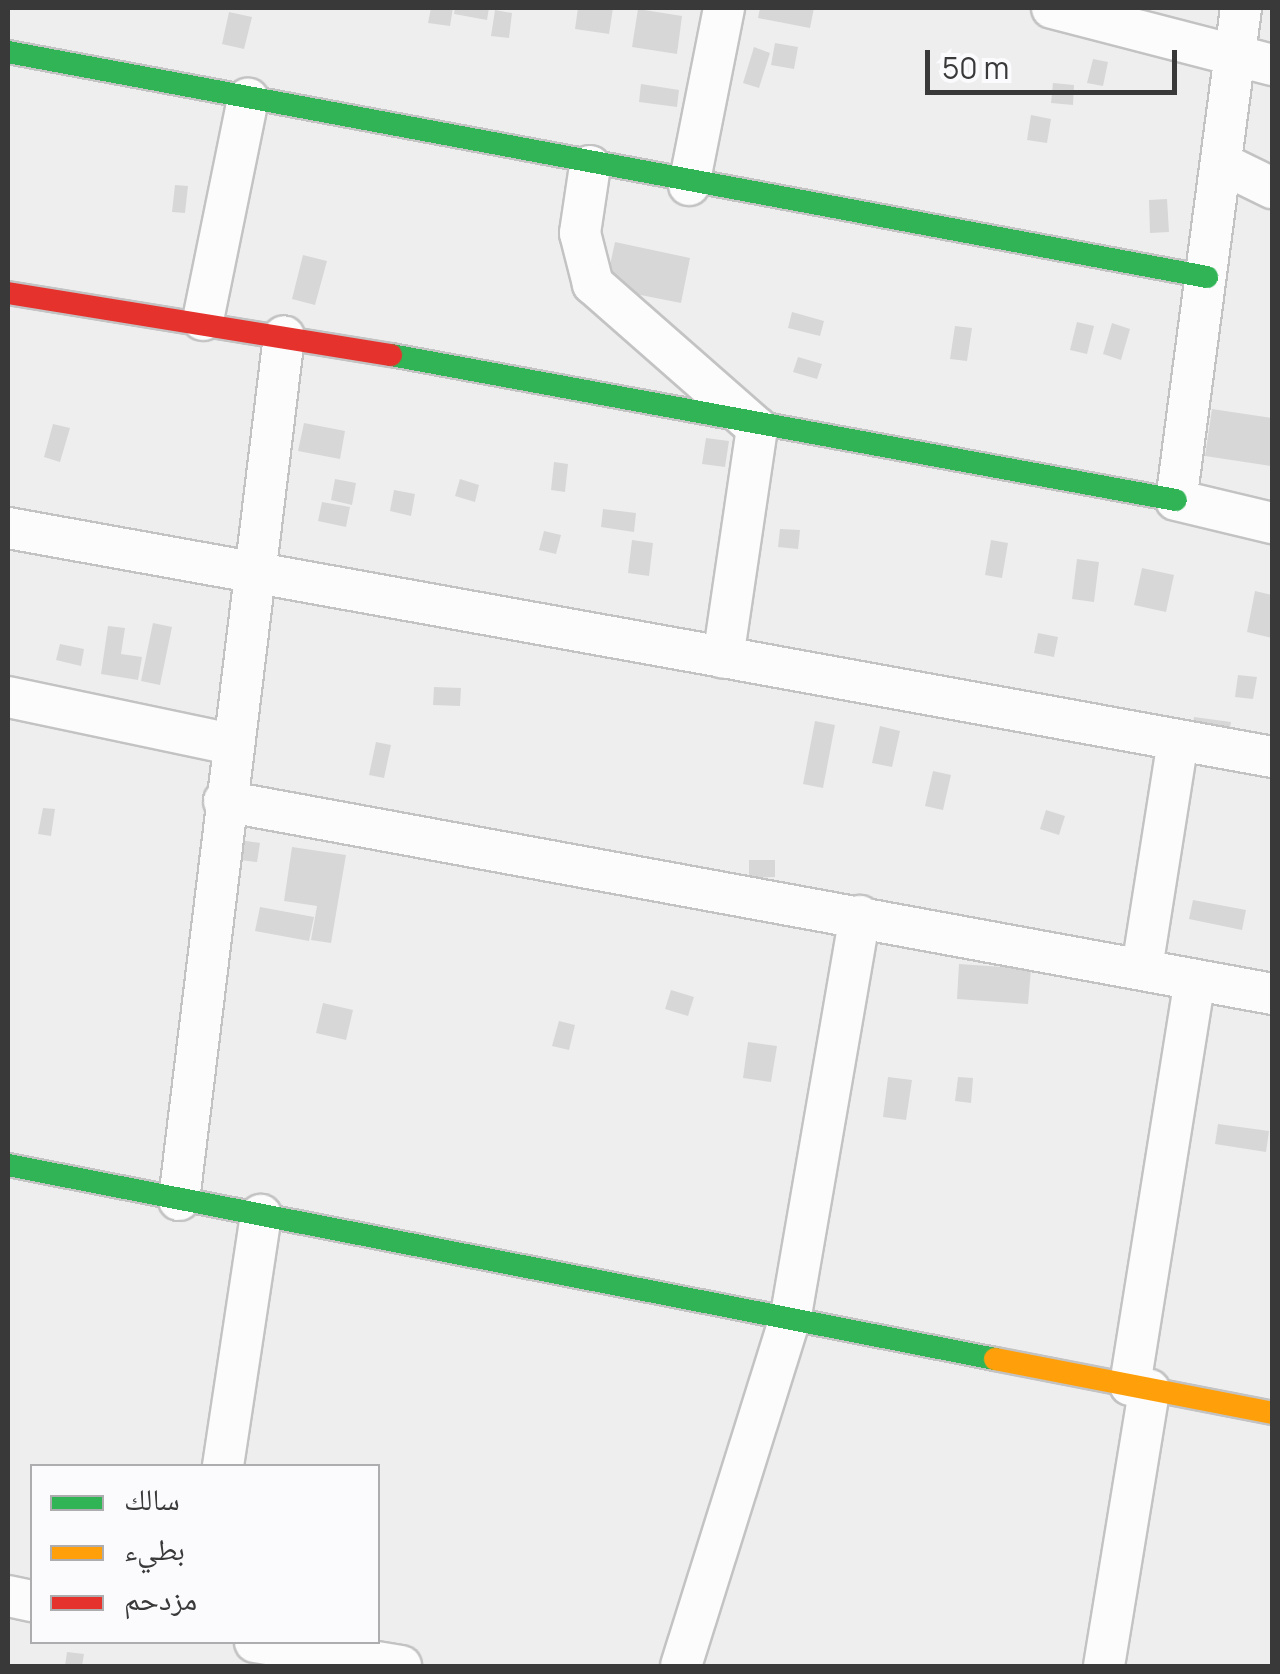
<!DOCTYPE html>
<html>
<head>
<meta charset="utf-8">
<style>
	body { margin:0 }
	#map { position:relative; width:1280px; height:1674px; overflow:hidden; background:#eeeeef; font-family:Manrope,"Noto Naskh Arabic",sans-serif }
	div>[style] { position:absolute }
	.building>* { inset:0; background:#d8d7d8 }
	.roads { filter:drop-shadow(2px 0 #c3c3c4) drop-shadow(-2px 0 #c3c3c4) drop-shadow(0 2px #c3c3c4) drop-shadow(0 -2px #c3c3c4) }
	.street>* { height:40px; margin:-20px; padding:0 20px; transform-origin:20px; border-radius:20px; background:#fcfcfd }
	.fast>* { height:22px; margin:-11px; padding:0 11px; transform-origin:11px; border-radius:11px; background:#30b455 }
	.slow>* { height:22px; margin:-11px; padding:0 11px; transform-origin:11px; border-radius:11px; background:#ff9f0a }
	.jam>* { height:22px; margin:-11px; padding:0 11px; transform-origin:11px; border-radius:11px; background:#e5322d }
	span { translate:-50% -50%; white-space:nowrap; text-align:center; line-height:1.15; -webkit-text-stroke:8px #fbfafd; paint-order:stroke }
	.frame { position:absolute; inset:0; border:10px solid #39393a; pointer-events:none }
	.legend { position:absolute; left:30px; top:1464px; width:350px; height:180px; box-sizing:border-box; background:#fbfafd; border:2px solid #adadaf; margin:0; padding:12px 18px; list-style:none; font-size:30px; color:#39393a }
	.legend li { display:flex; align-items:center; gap:20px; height:50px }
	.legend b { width:50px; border:2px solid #adadaf }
	.scale { position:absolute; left:925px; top:50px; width:252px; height:45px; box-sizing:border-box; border:5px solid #39393a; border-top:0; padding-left:12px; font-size:30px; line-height:35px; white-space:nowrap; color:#39393a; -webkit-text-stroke:8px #fbfafd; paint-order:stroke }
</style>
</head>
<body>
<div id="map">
	<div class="building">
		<div style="clip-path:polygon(431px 8px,453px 8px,450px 26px,428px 23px)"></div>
		<div style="clip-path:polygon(455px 8px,489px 8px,487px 20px,454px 14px)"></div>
		<div style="clip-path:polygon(578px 8px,613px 8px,609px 34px,575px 29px)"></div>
		<div style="clip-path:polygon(760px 8px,814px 8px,810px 28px,758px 18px)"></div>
		<div style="clip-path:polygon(638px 9px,682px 16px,677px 54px,632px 47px)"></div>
		<div style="clip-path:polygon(495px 10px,512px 13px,509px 38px,491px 36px)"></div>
		<div style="clip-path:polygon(229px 12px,252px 17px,244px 49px,222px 44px)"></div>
		<div style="clip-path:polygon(775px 43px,798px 47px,794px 69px,771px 65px)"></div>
		<div style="clip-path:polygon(754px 47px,770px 53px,759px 88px,743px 83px)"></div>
		<div style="clip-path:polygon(1093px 59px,1108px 62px,1103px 86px,1087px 83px)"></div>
		<div style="clip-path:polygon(1053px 83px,1074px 85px,1073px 105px,1051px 103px)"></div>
		<div style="clip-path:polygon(641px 84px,679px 90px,677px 107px,639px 102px)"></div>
		<div style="clip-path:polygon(1031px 115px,1051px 119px,1047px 143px,1027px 140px)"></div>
		<div style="clip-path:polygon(175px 185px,188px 186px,185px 213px,172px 212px)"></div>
		<div style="clip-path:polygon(1167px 199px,1169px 232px,1150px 233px,1149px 200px)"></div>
		<div style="clip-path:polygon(615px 242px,690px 258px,681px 303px,605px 288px)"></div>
		<div style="clip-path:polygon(303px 255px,327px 261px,315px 305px,292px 299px)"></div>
		<div style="clip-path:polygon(792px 312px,824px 321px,820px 336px,788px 328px)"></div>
		<div style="clip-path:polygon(1077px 322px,1094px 326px,1087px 354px,1070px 350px)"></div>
		<div style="clip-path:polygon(1112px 323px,1130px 329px,1121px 360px,1103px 354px)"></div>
		<div style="clip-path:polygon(955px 326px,972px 328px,967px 361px,950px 359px)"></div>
		<div style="clip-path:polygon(798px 357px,822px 364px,817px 379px,793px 372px)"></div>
		<div style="clip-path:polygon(1212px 409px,1272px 418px,1271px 466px,1205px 456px)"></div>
		<div style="clip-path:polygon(304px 423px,345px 431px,340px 459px,298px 451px)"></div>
		<div style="clip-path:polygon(53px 424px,70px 428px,60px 462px,44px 457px)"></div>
		<div style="clip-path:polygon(706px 438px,729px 441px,725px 467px,702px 464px)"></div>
		<div style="clip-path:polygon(554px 462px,568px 464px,565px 492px,551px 490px)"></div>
		<div style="clip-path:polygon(335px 479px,356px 483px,352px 505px,331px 500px)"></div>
		<div style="clip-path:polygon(460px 479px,479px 485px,475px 502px,455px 496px)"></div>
		<div style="clip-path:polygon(394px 490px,415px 494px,411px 516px,390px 511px)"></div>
		<div style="clip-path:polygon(322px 502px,350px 507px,346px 527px,318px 521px)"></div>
		<div style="clip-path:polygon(603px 509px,636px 513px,634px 532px,601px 527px)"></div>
		<div style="clip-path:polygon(780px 529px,800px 530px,798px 549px,778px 547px)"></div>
		<div style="clip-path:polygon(544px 531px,561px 535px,556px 554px,539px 550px)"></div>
		<div style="clip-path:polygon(632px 540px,653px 543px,649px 576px,628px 573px)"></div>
		<div style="clip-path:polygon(991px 540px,1008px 543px,1002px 578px,985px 575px)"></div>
		<div style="clip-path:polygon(1077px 559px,1099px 562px,1094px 602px,1072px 599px)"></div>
		<div style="clip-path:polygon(1142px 568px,1174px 575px,1166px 612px,1134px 605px)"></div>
		<div style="clip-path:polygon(1255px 591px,1272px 595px,1272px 638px,1247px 632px)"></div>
		<div style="clip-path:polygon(153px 623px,172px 627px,160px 685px,141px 681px)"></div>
		<div style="clip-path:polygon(108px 626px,125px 628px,121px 654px,142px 657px,138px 680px,101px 674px)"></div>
		<div style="clip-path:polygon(1038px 633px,1058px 637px,1054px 657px,1034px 653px)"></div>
		<div style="clip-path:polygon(60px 644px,84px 649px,81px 666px,56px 660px)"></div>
		<div style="clip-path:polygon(1238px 675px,1257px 677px,1253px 699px,1235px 697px)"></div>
		<div style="clip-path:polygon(434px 687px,461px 688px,460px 706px,433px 705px)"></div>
		<div style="clip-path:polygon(1194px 717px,1231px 722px,1227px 746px,1190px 741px)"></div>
		<div style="clip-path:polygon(815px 721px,835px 725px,823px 788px,803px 784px)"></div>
		<div style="clip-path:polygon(880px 726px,900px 731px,892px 767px,872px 763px)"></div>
		<div style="clip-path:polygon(376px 742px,391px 745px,384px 778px,369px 775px)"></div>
		<div style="clip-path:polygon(933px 771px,951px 775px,943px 810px,925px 806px)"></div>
		<div style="clip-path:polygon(43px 808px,55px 809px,51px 836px,38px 834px)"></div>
		<div style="clip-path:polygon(1046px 810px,1065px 816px,1059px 835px,1040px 829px)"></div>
		<div style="clip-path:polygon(228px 838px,260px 843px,257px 862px,225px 858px)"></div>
		<div style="clip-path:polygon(292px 847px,346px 855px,331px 943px,311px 940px,317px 906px,284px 901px)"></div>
		<div style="clip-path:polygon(749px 860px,775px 860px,775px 877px,749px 878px)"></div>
		<div style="clip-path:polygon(1193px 900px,1246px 910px,1242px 930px,1189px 919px)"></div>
		<div style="clip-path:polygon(260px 907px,314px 917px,309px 941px,255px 931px)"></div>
		<div style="clip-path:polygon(959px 964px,1031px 969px,1028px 1004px,957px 999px)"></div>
		<div style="clip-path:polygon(671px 990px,694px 997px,688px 1016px,665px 1009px)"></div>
		<div style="clip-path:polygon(323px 1003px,353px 1010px,346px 1040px,316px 1033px)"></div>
		<div style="clip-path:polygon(559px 1021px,575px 1025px,569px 1050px,552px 1046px)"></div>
		<div style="clip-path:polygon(748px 1042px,777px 1046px,771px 1082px,743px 1078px)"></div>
		<div style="clip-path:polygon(888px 1077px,912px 1080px,906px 1120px,883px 1117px)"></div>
		<div style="clip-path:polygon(958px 1077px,973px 1078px,971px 1103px,955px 1101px)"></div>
		<div style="clip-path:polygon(1218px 1124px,1269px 1131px,1266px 1152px,1215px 1144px)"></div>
		<div style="clip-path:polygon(67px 1652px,84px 1654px,82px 1666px,65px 1666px)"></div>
	</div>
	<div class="roads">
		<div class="street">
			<div style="left:1052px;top:8px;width:227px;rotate:14.5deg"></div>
			<div style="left:1241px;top:8px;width:496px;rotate:97.5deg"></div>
			<div style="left:1176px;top:500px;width:99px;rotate:13.5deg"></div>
			<div style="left:1223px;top:164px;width:55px;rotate:26.1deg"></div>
			<div style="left:590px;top:166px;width:68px;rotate:98.5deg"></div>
			<div style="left:580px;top:233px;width:53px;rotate:75.7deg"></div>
			<div style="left:593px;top:284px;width:218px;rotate:41.3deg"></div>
			<div style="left:757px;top:428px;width:232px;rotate:98.4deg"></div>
			<div style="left:723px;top:657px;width:558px;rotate:10.32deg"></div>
			<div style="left:689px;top:185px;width:180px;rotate:-78.8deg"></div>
			<div style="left:203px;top:320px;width:226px;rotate:-78.5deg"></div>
			<div style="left:8px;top:528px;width:727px;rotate:10.23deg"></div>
			<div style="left:8px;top:697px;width:228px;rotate:11.9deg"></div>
			<div style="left:224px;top:801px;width:1066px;rotate:10.43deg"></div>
			<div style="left:1142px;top:968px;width:230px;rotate:-81deg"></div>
			<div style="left:179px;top:1200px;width:870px;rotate:-83.07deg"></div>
			<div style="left:1130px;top:1385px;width:410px;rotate:-80.9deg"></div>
			<div style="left:223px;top:1466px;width:254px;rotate:-81.4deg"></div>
			<div style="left:8px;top:1596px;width:25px;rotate:12deg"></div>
			<div style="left:255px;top:1642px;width:148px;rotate:9.3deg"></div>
			<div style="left:681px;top:1666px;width:368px;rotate:-72.6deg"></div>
			<div style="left:791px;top:1315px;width:405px;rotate:-80.2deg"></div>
			<div style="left:1104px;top:1666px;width:280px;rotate:-80.7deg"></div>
		</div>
		<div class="fast">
			<div style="left:8px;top:52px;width:1220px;rotate:10.63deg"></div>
			<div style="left:391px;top:355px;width:798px;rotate:10.47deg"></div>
			<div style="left:8px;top:1165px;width:1006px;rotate:11.12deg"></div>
		</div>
		<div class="slow">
			<div style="left:995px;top:1359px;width:282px;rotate:11deg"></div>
		</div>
		<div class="jam">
			<div style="left:8px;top:293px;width:388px;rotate:9.2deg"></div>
		</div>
	</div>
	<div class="frame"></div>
	<ul class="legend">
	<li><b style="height:12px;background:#30b455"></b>سالك</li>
	<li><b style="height:12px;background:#ff9f0a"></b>بطيء</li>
	<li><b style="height:12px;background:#e5322d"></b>مزدحم</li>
	</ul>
	<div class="scale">50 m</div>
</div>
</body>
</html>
